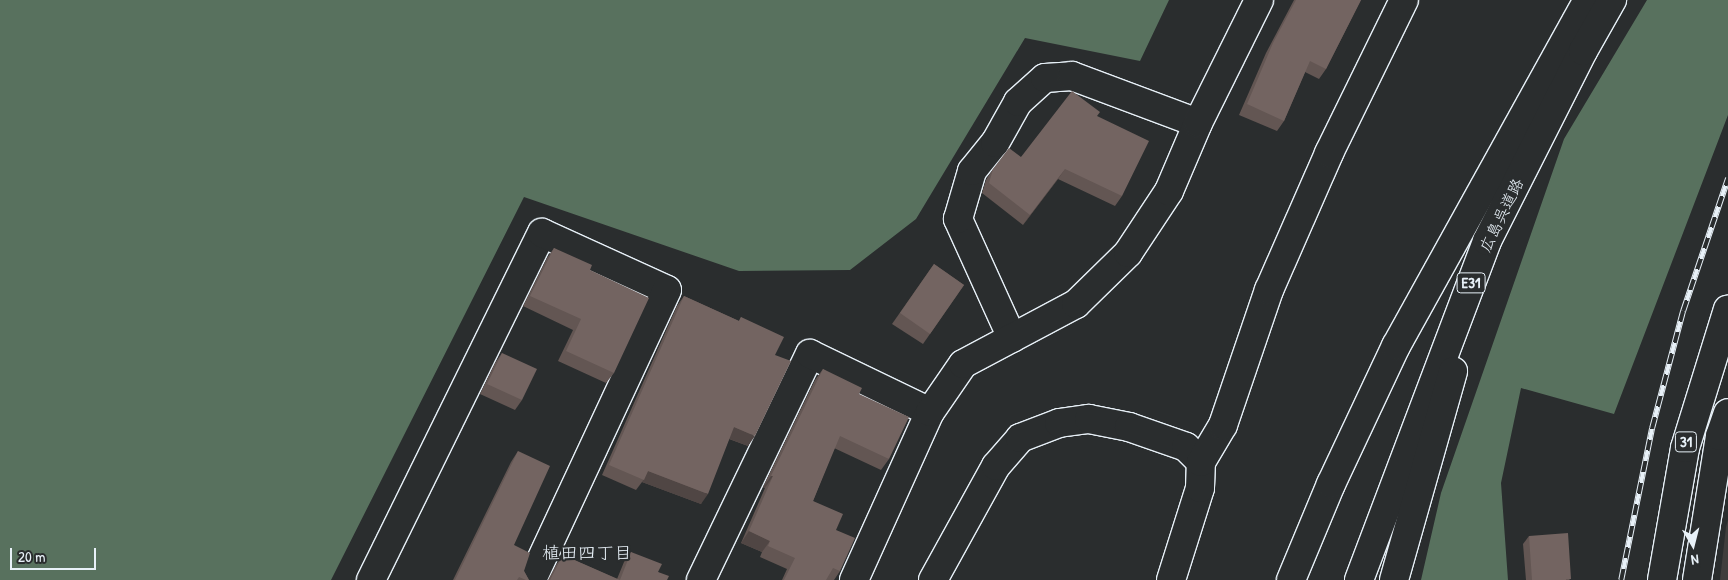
<!DOCTYPE html>
<html>
<head>
<meta charset="utf-8">
<style>
	body { margin:0 }
	#map { position:relative; width:1728px; height:580px; overflow:hidden; background:#2a2d2e; font-family:"Patrick Hand","Klee One",sans-serif }
	div>[style] { position:absolute }
	.built>* { inset:0; background:#403e3d }
	.green>* { inset:0; background:#58715e }
	.roads { filter:drop-shadow(1px 0 #e8f1f8) drop-shadow(-1px 0 #e8f1f8) drop-shadow(0 1px #e8f1f8) drop-shadow(0 -1px #e8f1f8) }
	.minor>* { height:28px; margin:-14px; padding:0 14px; transform-origin:14px; border-radius:14px; background:#2a2d2e }
	.highway>* { height:28px; margin:-14px; padding:0 14px; transform-origin:14px; border-radius:14px; background:#2a2d2e }
	.rail>* { height:5.5px; margin-top:-2.75px; transform-origin:0; background:repeating-linear-gradient(90deg,#2a2d2e 0 11px,#e8f1f8 0 22px); box-sizing:border-box; border-block:1px solid #e8f1f8 }
	.wall>* { inset:0; background:#635653 }
	.shaded-wall>* { inset:0; background:#504644 }
	.building>* { inset:0; background:#736461 }
	span { translate:-50% -50%; white-space:nowrap; text-align:center; line-height:1.15; -webkit-text-stroke:4.5px #2a2d2e; paint-order:stroke }
	.shield-label span { padding:1px 4px; background:#2a2d2e; border:1px solid; border-radius:4px; -webkit-text-stroke-width:0 }
	.shield-label { font-size:15px; color:#e8f1f8; font-weight:700 }
	.street-label { font-size:16px; color:#e8f1f8 }
	.neighbourhood-label { font-size:18px; color:#e8f1f8 }
	.north { position:absolute; left:1668px; top:520px; width:50px; height:50px; -webkit-text-stroke:4px #2a2d2e; paint-order:stroke; rotate:172deg; font-size:14px; font-weight:700; line-height:20px; text-align:center; color:#e8f1f8 }
	.north::after { content:''; display:block; margin:auto; width:18px; height:22px; background:#e8f1f8; clip-path:polygon(50% 0,100% 100%,50% 72%,0 100%) }
	.scale { position:absolute; left:10px; top:548px; width:86px; height:22px; box-sizing:border-box; border:2px solid #e8f1f8; border-top:0; padding-left:6px; font-size:15px; line-height:18px; white-space:nowrap; color:#e8f1f8; -webkit-text-stroke:4px #2a2d2e; paint-order:stroke }
</style>
</head>
<body>
<div id="map">
	<div class="built">
		<div style="clip-path:polygon(1728px 520px,1728px 580px,1720px 580px,1726px 527px)"></div>
	</div>
	<div class="green">
		<div style="clip-path:polygon(0 0,1169px 0,1140px 61px,1025px 38px,916px 219px,850px 270px,739px 271px,524px 197px,331px 580px,0 580px)"></div>
		<div style="clip-path:polygon(1647px 0,1728px 0,1728px 115px,1614px 414px,1521px 388px,1501px 483px,1508px 580px,1421px 580px,1441px 493px,1564px 139px)"></div>
	</div>
	<div class="roads">
		<div class="minor">
			<div style="left:1012px;top:338px;width:131px;rotate:-114.4deg"></div>
			<div style="left:958px;top:219px;width:50px;rotate:-73.7deg"></div>
			<div style="left:972px;top:171px;width:36px;rotate:-51deg"></div>
			<div style="left:995px;top:143px;width:47px;rotate:-60.7deg"></div>
			<div style="left:1018px;top:102px;width:36px;rotate:-42deg"></div>
			<div style="left:1045px;top:78px;width:27px;rotate:-4deg"></div>
			<div style="left:1072px;top:76px;width:134px;rotate:20.5deg"></div>
			<div style="left:371px;top:580px;width:387px;rotate:-63.8deg"></div>
			<div style="left:542px;top:233px;width:137px;rotate:24.5deg"></div>
			<div style="left:667px;top:290px;width:320px;rotate:115deg"></div>
			<div style="left:701px;top:580px;width:251px;rotate:-64.3deg"></div>
			<div style="left:810px;top:354px;width:133px;rotate:25.8deg"></div>
			<div style="left:854px;top:580px;width:184px;rotate:-65.7deg"></div>
			<div style="left:930px;top:412px;width:58px;rotate:-55.5deg"></div>
			<div style="left:963px;top:364px;width:128px;rotate:-28deg"></div>
			<div style="left:1076px;top:304px;width:73px;rotate:-44.4deg"></div>
			<div style="left:1128px;top:253px;width:74px;rotate:-56.5deg"></div>
			<div style="left:1169px;top:191px;width:74px;rotate:-66.9deg"></div>
			<div style="left:1198px;top:123px;width:137px;rotate:-63.6deg"></div>
			<div style="left:933px;top:580px;width:130px;rotate:-61.1deg"></div>
			<div style="left:996px;top:466px;width:37px;rotate:-49deg"></div>
			<div style="left:1020px;top:438px;width:42px;rotate:-21deg"></div>
			<div style="left:1059px;top:423px;width:30px;rotate:-8deg"></div>
			<div style="left:1089px;top:419px;width:41px;rotate:11.3deg"></div>
			<div style="left:1129px;top:427px;width:60px;rotate:19.3deg"></div>
			<div style="left:1186px;top:447px;width:21px;rotate:45deg"></div>
			<div style="left:1171px;top:580px;width:96px;rotate:-72.5deg"></div>
			<div style="left:1200px;top:488px;width:26px;rotate:-88deg"></div>
			<div style="left:1201px;top:462px;width:43px;rotate:-59.3deg"></div>
			<div style="left:1223px;top:425px;width:143px;rotate:-71.2deg"></div>
			<div style="left:1269px;top:290px;width:150px;rotate:-66.3deg"></div>
			<div style="left:1329px;top:153px;width:170px;rotate:-63.9deg"></div>
		</div>
		<div class="highway">
			<div style="left:1291px;top:580px;width:104px;rotate:-67.4deg"></div>
			<div style="left:1331px;top:484px;width:153px;rotate:-64.8deg"></div>
			<div style="left:1396px;top:346px;width:396px;rotate:-61deg"></div>
			<div style="left:1359px;top:580px;width:362px;rotate:-69.3deg"></div>
			<div style="left:1487px;top:241px;width:213px;rotate:-63.2deg"></div>
			<div style="left:1583px;top:51px;width:59px;rotate:-60.4deg"></div>
			<div style="left:1394px;top:580px;width:217px;rotate:-74.2deg"></div>
			<div style="left:1662px;top:580px;width:134px;rotate:-80.1deg"></div>
			<div style="left:1685px;top:448px;width:145px;rotate:-72.8deg"></div>
			<div style="left:1697px;top:580px;width:146px;rotate:-80.9deg"></div>
			<div style="left:1720px;top:436px;width:24px;rotate:-71deg"></div>
		</div>
	</div>
	<div class="rail">
		<div style="left:1621px;top:580px;width:155px;rotate:-78.5deg"></div>
		<div style="left:1652px;top:428px;width:121px;rotate:-75.2deg"></div>
		<div style="left:1683px;top:311px;width:140px;rotate:-71.3deg"></div>
	</div>
	<div class="wall">
		<div style="clip-path:polygon(1294px 0,1361px 0,1326px 69px,1319px 79px,1305px 72px,1284px 121px,1277px 131px,1239px 115px,1266px 53px)"></div>
		<div style="clip-path:polygon(1097px 116px,1122px 196px,1115px 206px,1058px 179px,1023px 225px,982px 193px,986px 180px,993px 169px,1021px 157px)"></div>
		<div style="clip-path:polygon(554px 248px,590px 270px,614px 373px,606px 383px,558px 361px,573px 330px,523px 306px,547px 258px)"></div>
		<div style="clip-path:polygon(934px 264px,964px 285px,923px 344px,892px 324px)"></div>
		<div style="clip-path:polygon(684px 296px,739px 321px,741px 317px,775px 355px,748px 446px,729px 439px,701px 504px,642px 482px,636px 490px,602px 475px,677px 306px)"></div>
		<div style="clip-path:polygon(502px 353px,522px 400px,515px 410px,480px 394px,495px 363px)"></div>
		<div style="clip-path:polygon(823px 369px,859px 394px,889px 459px,881px 470px,834px 448px,813px 501px,836px 530px,840px 571px,834px 580px,782px 580px,787px 569px,760px 557px,762px 552px,741px 543px,765px 488px,763px 487px,815px 380px)"></div>
		<div style="clip-path:polygon(518px 451px,514px 545px,524px 571px,529px 580px,453px 580px,511px 462px)"></div>
		<div style="clip-path:polygon(1529px 536px,1570px 580px,1526px 580px,1523px 544px)"></div>
		<div style="clip-path:polygon(631px 552px,658px 572px,667px 580px,548px 580px,556px 565px,563px 555px,617px 579px,624px 562px)"></div>
	</div>
	<div class="shaded-wall">
		<div style="clip-path:polygon(1065px 169px,1058px 179px,1023px 225px,1030px 215px)"></div>
		<div style="clip-path:polygon(734px 427px,755px 436px,748px 446px,727px 438px)"></div>
		<div style="clip-path:polygon(648px 471px,708px 494px,701px 504px,642px 482px)"></div>
		<div style="clip-path:polygon(771px 476px,773px 476px,765px 488px,763px 487px)"></div>
		<div style="clip-path:polygon(749px 531px,770px 541px,762px 552px,741px 543px)"></div>
	</div>
	<div class="building">
		<div style="clip-path:polygon(1296px 0,1361px 0,1326px 69px,1310px 61px,1284px 121px,1247px 104px,1273px 43px)"></div>
		<div style="clip-path:polygon(1072px 91px,1100px 112px,1097px 116px,1149px 141px,1122px 196px,1065px 169px,1030px 215px,989px 183px,993px 169px,1009px 148px,1021px 157px)"></div>
		<div style="clip-path:polygon(554px 248px,592px 265px,590px 270px,649px 298px,614px 373px,566px 351px,581px 319px,530px 296px)"></div>
		<div style="clip-path:polygon(934px 264px,964px 285px,930px 334px,900px 313px)"></div>
		<div style="clip-path:polygon(684px 296px,739px 321px,741px 317px,784px 337px,775px 355px,791px 361px,755px 436px,734px 427px,708px 494px,648px 471px,644px 480px,609px 465px)"></div>
		<div style="clip-path:polygon(502px 353px,537px 369px,522px 400px,487px 384px)"></div>
		<div style="clip-path:polygon(823px 369px,862px 388px,859px 394px,909px 417px,889px 459px,840px 436px,813px 501px,843px 514px,836px 530px,855px 538px,840px 571px,833px 568px,826px 580px,784px 580px,795px 558px,768px 546px,770px 541px,749px 531px,773px 476px,771px 476px)"></div>
		<div style="clip-path:polygon(518px 451px,550px 466px,514px 545px,530px 553px,524px 571px,529px 580px,526px 580px,519px 577px,517px 580px,455px 580px)"></div>
		<div style="clip-path:polygon(1568px 533px,1571px 579px,1566px 579px,1566px 580px,1532px 580px,1529px 536px)"></div>
		<div style="clip-path:polygon(631px 552px,662px 564px,658px 572px,669px 576px,667px 580px,550px 580px,563px 555px,620px 580px)"></div>
	</div>
	<div class="shield-label">
		<span style="left:1471px;top:283px">E31</span>
		<span style="left:1686px;top:442px">31</span>
	</div>
	<div class="street-label">
		<span style="left:1501px;top:215px;rotate:-64deg">広島呉道路</span>
	</div>
	<div class="neighbourhood-label">
		<span style="left:587px;top:553px">植田四丁目</span>
	</div>
	<div class="north">N</div>
	<div class="scale">20 m</div>
</div>
</body>
</html>
